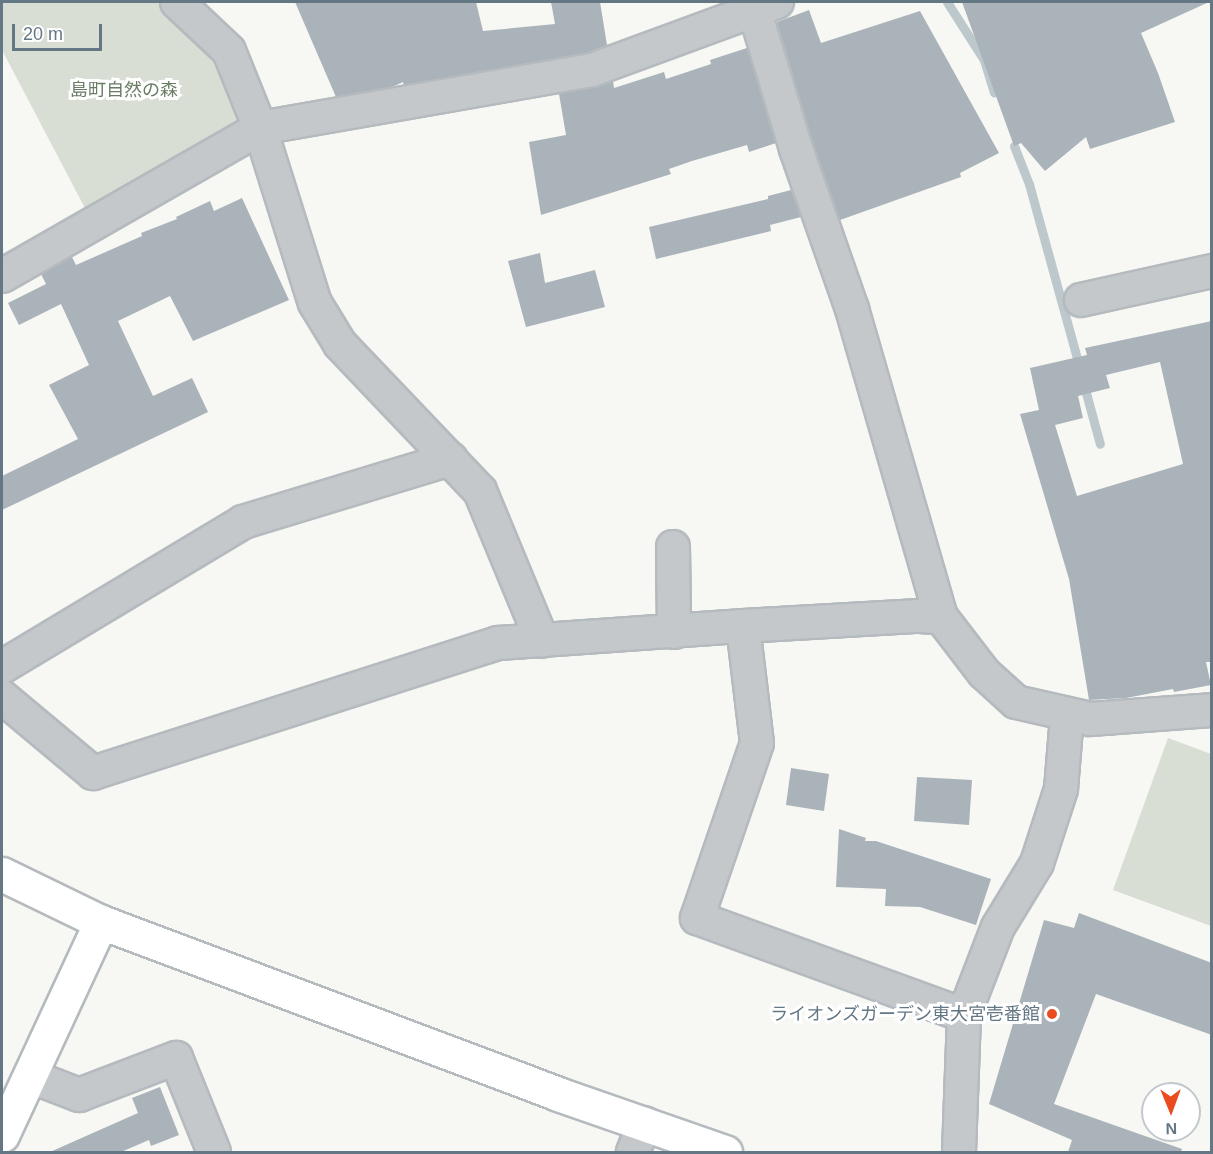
<!DOCTYPE html>
<html>
<head>
<meta charset="utf-8">
<style>
	body { margin:0 }
	#map { position:relative; width:1213px; height:1154px; overflow:hidden; background:#f7f7f3; font-family:Helvetica,"Noto Sans JP",sans-serif }
	div>[style] { position:absolute }
	.green>* { inset:0; background:#d8ded4 }
	.stream>* { height:9px; margin:-4.5px; padding:0 4.5px; transform-origin:4.5px; border-radius:4.5px; background:#bcc8cc }
	.building>* { inset:0; background:#aab3b9 }
	.roads { filter:drop-shadow(2px 0 #b4babe) drop-shadow(-2px 0 #b4babe) drop-shadow(0 2px #b4babe) drop-shadow(0 -2px #b4babe) }
	.street>* { height:32px; margin:-16px; padding:0 16px; transform-origin:16px; border-radius:16px; background:#c4c8cb }
	.secondary>* { height:33px; margin:-16.5px; padding:0 16.5px; transform-origin:16.5px; border-radius:16.5px; background:#fff }
	.dots>* { width:16px; height:16px; translate:-50% -50%; box-sizing:border-box; border:3px solid #fff; border-radius:50% }
	span { translate:-50% -50%; white-space:nowrap; text-align:center; line-height:1.15; -webkit-text-stroke:6px #fff; paint-order:stroke }
	.park-label { font-size:18px; color:#697c63 }
	.poi-label { font-size:18px; color:#647785 }
	.right { translate:-100% -50%; text-align:right }
	.frame { position:absolute; inset:0; border:3px solid #647785; pointer-events:none }
	.north { position:absolute; left:1141px; top:1082px; width:60px; height:60px; box-sizing:border-box; background:#fff; border:2px solid #c1c9ce; border-radius:50%; rotate:179deg; font-size:16px; font-weight:700; line-height:24px; text-align:center; color:#647785 }
	.north::after { content:''; display:block; margin:auto; width:21px; height:27px; background:#ea4c20; clip-path:polygon(50% 0,100% 100%,50% 72%,0 100%) }
	.scale { position:absolute; left:12px; top:24px; width:90px; height:27px; box-sizing:border-box; border:3px solid #647785; border-top:0; padding-left:8px; font-size:18px; line-height:21px; white-space:nowrap; color:#647785; -webkit-text-stroke:4px #fff; paint-order:stroke }
</style>
</head>
<body>
<div id="map">
	<div class="green">
		<div style="clip-path:polygon(2px 2px,159px 2px,226px 63px,248px 122px,87px 212px,2px 50px)"></div>
		<div style="clip-path:polygon(1168px 738px,1211px 754px,1211px 926px,1113px 890px)"></div>
	</div>
	<div class="stream">
		<div style="left:947px;top:2px;width:69px;rotate:57.5deg"></div>
		<div style="left:984px;top:60px;width:34px;rotate:73deg"></div>
		<div style="left:1014px;top:146px;width:41px;rotate:68.5deg"></div>
		<div style="left:1029px;top:184px;width:192px;rotate:74.6deg"></div>
		<div style="left:1083px;top:382px;width:64px;rotate:74.7deg"></div>
	</div>
	<div class="building">
		<div style="clip-path:polygon(295px 2px,476px 2px,483px 31px,555px 24px,551px 2px,600px 2px,607px 45px,587px 53px,404px 85px,403px 82px,392px 87px,336px 97px)"></div>
		<div style="clip-path:polygon(962px 2px,1209px 2px,1141px 33px,1158px 73px,1175px 122px,1090px 149px,1086px 137px,1045px 171px,1021px 143px,1014px 146px)"></div>
		<div style="clip-path:polygon(809px 10px,821px 43px,920px 11px,999px 153px,960px 173px,961px 177px,840px 220px,813px 143px,777px 22px)"></div>
		<div style="clip-path:polygon(747px 48px,776px 143px,749px 152px,747px 145px,692px 161px,669px 169px,671px 174px,541px 215px,529px 142px,566px 135px,559px 94px,613px 81px,614px 88px,664px 72px,666px 79px,711px 64px,710px 60px)"></div>
		<div style="clip-path:polygon(791px 190px,801px 217px,770px 225px,771px 231px,656px 259px,649px 227px,768px 199px,768px 196px)"></div>
		<div style="clip-path:polygon(242px 198px,289px 300px,193px 341px,170px 296px,118px 321px,153px 396px,192px 378px,208px 412px,2px 510px,2px 476px,78px 439px,49px 385px,89px 365px,61px 304px,19px 325px,8px 303px,46px 284px,41px 274px,72px 257px,76px 265px,142px 236px,141px 233px,177px 219px,176px 217px,210px 201px,214px 211px)"></div>
		<div style="clip-path:polygon(540px 253px,545px 283px,595px 270px,605px 307px,526px 327px,508px 261px)"></div>
		<div style="clip-path:polygon(evenodd,1212px 321px,1212px 662px,1206px 662px,1211px 685px,1174px 692px,1173px 689px,1126px 698px,1089px 700px,1069px 579px,1020px 414px,1039px 410px,1030px 368px,1087px 355px,1085px 348px,1212px 321px,1160px 362px,1183px 464px,1077px 496px,1055px 425px,1083px 418px,1078px 396px,1110px 388px,1106px 375px,1160px 362px)"></div>
		<div style="clip-path:polygon(791px 768px,829px 774px,824px 811px,786px 805px)"></div>
		<div style="clip-path:polygon(917px 777px,972px 780px,969px 825px,914px 821px)"></div>
		<div style="clip-path:polygon(839px 829px,866px 838px,865px 841px,876px 841px,991px 879px,976px 925px,920px 907px,885px 906px,886px 889px,836px 887px)"></div>
		<div style="clip-path:polygon(1079px 913px,1212px 963px,1212px 1035px,1096px 994px,1054px 1104px,1182px 1149px,1181px 1152px,1068px 1152px,1072px 1140px,989px 1104px,1044px 920px,1074px 928px)"></div>
		<div style="clip-path:polygon(160px 1087px,179px 1135px,151px 1146px,149px 1140px,121px 1152px,50px 1152px,138px 1113px,132px 1098px)"></div>
	</div>
	<div class="roads">
		<div class="street">
			<div style="left:177px;top:2px;width:71px;rotate:43.3deg"></div>
			<div style="left:229px;top:51px;width:83px;rotate:68.1deg"></div>
			<div style="left:260px;top:128px;width:183px;rotate:72.6deg"></div>
			<div style="left:315px;top:303px;width:48px;rotate:58.6deg"></div>
			<div style="left:340px;top:344px;width:203px;rotate:46.4deg"></div>
			<div style="left:480px;top:491px;width:162px;rotate:67.5deg"></div>
			<div style="left:752px;top:2px;width:153px;rotate:73.3deg"></div>
			<div style="left:796px;top:149px;width:170px;rotate:70.7deg"></div>
			<div style="left:852px;top:309px;width:321px;rotate:73.9deg"></div>
			<div style="left:941px;top:617px;width:71px;rotate:52.5deg"></div>
			<div style="left:984px;top:673px;width:43px;rotate:42.2deg"></div>
			<div style="left:1016px;top:702px;width:76px;rotate:12.9deg"></div>
			<div style="left:1090px;top:719px;width:122px;rotate:-4.2deg"></div>
			<div style="left:2px;top:276px;width:297px;rotate:-29.8deg"></div>
			<div style="left:260px;top:128px;width:337px;rotate:-9.9deg"></div>
			<div style="left:592px;top:70px;width:197px;rotate:-20.2deg"></div>
			<div style="left:1081px;top:300px;width:134px;rotate:-12.5deg"></div>
			<div style="left:673px;top:547px;width:85px;rotate:89.3deg"></div>
			<div style="left:743px;top:626px;width:118px;rotate:83.2deg"></div>
			<div style="left:757px;top:743px;width:185px;rotate:108.9deg"></div>
			<div style="left:697px;top:918px;width:284px;rotate:20deg"></div>
			<div style="left:2px;top:667px;width:281px;rotate:-31deg"></div>
			<div style="left:243px;top:522px;width:217px;rotate:-16.9deg"></div>
			<div style="left:2px;top:697px;width:119px;rotate:39.9deg"></div>
			<div style="left:93px;top:773px;width:426px;rotate:-17.8deg"></div>
			<div style="left:499px;top:643px;width:245px;rotate:-4deg"></div>
			<div style="left:743px;top:626px;width:176px;rotate:-3.3deg"></div>
			<div style="left:919px;top:616px;width:22px;rotate:3deg"></div>
			<div style="left:30px;top:1076px;width:53px;rotate:21.2deg"></div>
			<div style="left:79px;top:1095px;width:104px;rotate:-20.9deg"></div>
			<div style="left:176px;top:1058px;width:101px;rotate:68deg"></div>
			<div style="left:633px;top:1152px;width:31px;rotate:-68deg"></div>
			<div style="left:959px;top:1152px;width:137px;rotate:-87.9deg"></div>
			<div style="left:964px;top:1015px;width:94px;rotate:-68.9deg"></div>
			<div style="left:998px;top:927px;width:75px;rotate:-58.6deg"></div>
			<div style="left:1037px;top:863px;width:78px;rotate:-72deg"></div>
			<div style="left:1061px;top:789px;width:73px;rotate:-85.3deg"></div>
		</div>
		<div class="secondary">
			<div style="left:2px;top:874px;width:110px;rotate:25.9deg"></div>
			<div style="left:101px;top:922px;width:488px;rotate:20.6deg"></div>
			<div style="left:558px;top:1094px;width:177px;rotate:19.2deg"></div>
			<div style="left:2px;top:1135px;width:235px;rotate:-65.1deg"></div>
		</div>
	</div>
	<div class="dots">
		<div style="left:1052px;top:1014px;background:#ea4c20"></div>
	</div>
	<div class="park-label">
		<span style="left:124px;top:90px">島町自然の森</span>
	</div>
	<div class="poi-label">
		<span class="right" style="left:1040px;top:1014px">ライオンズガーデン東大宮壱番館</span>
	</div>
	<div class="frame"></div>
	<div class="north">N</div>
	<div class="scale">20 m</div>
</div>
</body>
</html>
